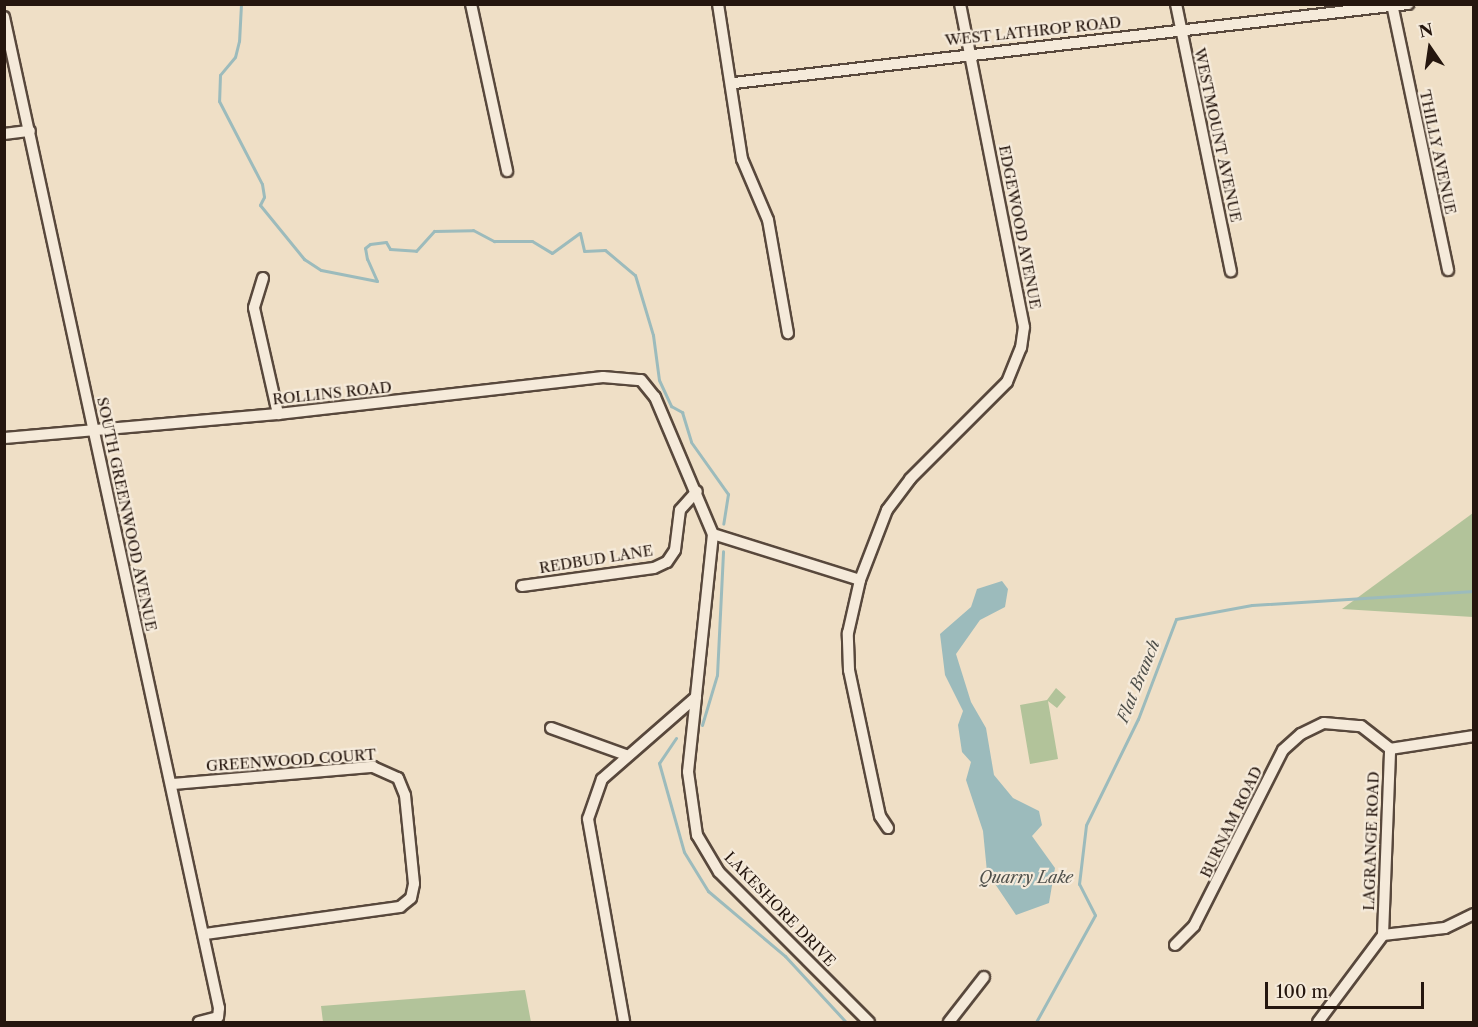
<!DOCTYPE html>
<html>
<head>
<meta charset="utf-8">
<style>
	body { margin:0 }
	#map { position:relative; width:1478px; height:1027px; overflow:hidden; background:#efdfc6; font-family:"Libre Caslon Text",serif }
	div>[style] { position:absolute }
	.green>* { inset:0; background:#b2c39a }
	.water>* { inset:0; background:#9cbbbc }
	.stream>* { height:3px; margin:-1.5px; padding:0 1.5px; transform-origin:1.5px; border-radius:1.5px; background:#9cbbbc }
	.roads { filter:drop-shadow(2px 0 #58483c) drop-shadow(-2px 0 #58483c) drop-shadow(0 2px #58483c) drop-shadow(0 -2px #58483c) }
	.minor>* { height:10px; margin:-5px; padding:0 5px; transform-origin:5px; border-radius:5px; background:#f5eada }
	span { translate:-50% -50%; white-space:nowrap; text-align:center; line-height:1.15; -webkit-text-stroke:4.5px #f5eada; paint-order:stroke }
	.street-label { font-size:15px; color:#25160e }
	.water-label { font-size:16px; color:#4f504b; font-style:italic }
	.frame { position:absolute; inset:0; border:6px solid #25160e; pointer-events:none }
	.north { position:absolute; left:1400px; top:18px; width:60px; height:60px; -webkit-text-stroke:4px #f5eada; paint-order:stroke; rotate:347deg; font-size:16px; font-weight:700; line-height:24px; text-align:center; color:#25160e }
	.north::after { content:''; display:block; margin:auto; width:21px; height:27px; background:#25160e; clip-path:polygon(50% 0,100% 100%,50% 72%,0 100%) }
	.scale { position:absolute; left:1265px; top:982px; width:159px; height:27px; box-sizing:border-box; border:3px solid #25160e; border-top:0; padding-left:8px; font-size:18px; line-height:21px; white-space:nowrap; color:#25160e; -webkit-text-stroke:4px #f5eada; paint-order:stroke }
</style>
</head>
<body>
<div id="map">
	<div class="green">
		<div style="clip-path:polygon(1473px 513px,1473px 617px,1342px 609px)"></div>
		<div style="clip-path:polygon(1056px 688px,1066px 697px,1057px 708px,1048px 701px,1058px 759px,1030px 764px,1020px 705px,1047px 700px)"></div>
		<div style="clip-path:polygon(525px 990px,531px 1022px,323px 1022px,321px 1006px)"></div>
	</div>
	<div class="water">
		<div style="clip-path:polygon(1002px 581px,1008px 589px,1005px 607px,980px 620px,956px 654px,971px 702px,986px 728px,994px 775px,1013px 798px,1039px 811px,1042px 825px,1032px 836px,1055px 868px,1049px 903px,1016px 915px,987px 872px,983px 831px,966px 780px,971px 762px,962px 752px,958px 725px,963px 711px,945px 675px,940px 634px,971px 607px,977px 589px)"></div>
	</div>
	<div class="stream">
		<div style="left:241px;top:4px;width:37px;rotate:93deg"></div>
		<div style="left:239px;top:41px;width:16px;rotate:104deg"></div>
		<div style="left:235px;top:57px;width:23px;rotate:130deg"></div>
		<div style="left:220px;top:75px;width:26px;rotate:92deg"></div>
		<div style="left:219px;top:101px;width:93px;rotate:62.6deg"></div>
		<div style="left:262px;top:184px;width:13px;rotate:81deg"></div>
		<div style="left:264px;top:197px;width:9px;rotate:117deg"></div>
		<div style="left:260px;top:205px;width:70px;rotate:50.8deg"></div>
		<div style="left:304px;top:259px;width:20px;rotate:33deg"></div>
		<div style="left:321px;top:270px;width:57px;rotate:11.1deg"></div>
		<div style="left:377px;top:281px;width:24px;rotate:-114deg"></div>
		<div style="left:367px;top:259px;width:11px;rotate:-100deg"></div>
		<div style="left:365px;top:248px;width:6px;rotate:-39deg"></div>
		<div style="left:370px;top:244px;width:16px;rotate:-7deg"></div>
		<div style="left:386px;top:242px;width:8px;rotate:60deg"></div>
		<div style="left:390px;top:249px;width:26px;rotate:4deg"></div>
		<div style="left:416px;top:251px;width:27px;rotate:-48deg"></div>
		<div style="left:434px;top:231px;width:39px;rotate:-1deg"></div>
		<div style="left:473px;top:230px;width:24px;rotate:28deg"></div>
		<div style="left:494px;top:241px;width:38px"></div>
		<div style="left:532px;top:241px;width:23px;rotate:31deg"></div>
		<div style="left:552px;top:253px;width:34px;rotate:-36deg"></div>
		<div style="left:580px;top:233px;width:18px;rotate:77deg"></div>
		<div style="left:584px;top:251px;width:21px;rotate:-3deg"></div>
		<div style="left:605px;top:250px;width:39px;rotate:40deg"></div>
		<div style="left:635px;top:275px;width:63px;rotate:73.3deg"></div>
		<div style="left:653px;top:335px;width:45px;rotate:82.4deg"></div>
		<div style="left:659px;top:380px;width:29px;rotate:65deg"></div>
		<div style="left:671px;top:406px;width:13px;rotate:29deg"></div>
		<div style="left:682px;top:412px;width:31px;rotate:73deg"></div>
		<div style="left:691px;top:442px;width:64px;rotate:54.6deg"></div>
		<div style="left:728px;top:494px;width:30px;rotate:99deg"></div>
		<div style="left:702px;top:725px;width:52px;rotate:-73.3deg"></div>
		<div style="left:717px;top:675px;width:124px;rotate:-87.2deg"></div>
		<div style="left:676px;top:738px;width:30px;rotate:124deg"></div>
		<div style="left:659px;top:763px;width:92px;rotate:74.3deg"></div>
		<div style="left:684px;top:852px;width:46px;rotate:58.4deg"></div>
		<div style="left:708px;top:891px;width:101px;rotate:40.2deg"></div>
		<div style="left:785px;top:956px;width:90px;rotate:47.3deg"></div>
		<div style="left:1036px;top:1022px;width:122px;rotate:-61.1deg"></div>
		<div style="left:1095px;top:915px;width:35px;rotate:-117deg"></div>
		<div style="left:1079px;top:884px;width:59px;rotate:-83.2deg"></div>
		<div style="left:1086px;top:825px;width:118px;rotate:-63.9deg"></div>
		<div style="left:1138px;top:719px;width:107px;rotate:-69.2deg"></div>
		<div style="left:1176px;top:619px;width:77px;rotate:-10.4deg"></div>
		<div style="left:1252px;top:605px;width:222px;rotate:-3.6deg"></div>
	</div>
	<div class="roads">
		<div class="minor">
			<div style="left:471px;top:4px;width:171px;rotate:77.8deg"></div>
			<div style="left:718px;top:4px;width:157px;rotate:81.2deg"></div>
			<div style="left:742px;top:159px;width:66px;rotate:66.9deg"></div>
			<div style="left:768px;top:220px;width:115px;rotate:80deg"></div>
			<div style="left:1176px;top:4px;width:273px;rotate:78.4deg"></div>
			<div style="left:1392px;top:4px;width:272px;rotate:78.1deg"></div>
			<div style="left:4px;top:17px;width:1014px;rotate:77.76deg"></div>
			<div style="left:219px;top:1008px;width:9px;rotate:96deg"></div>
			<div style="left:218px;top:1017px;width:20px;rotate:165deg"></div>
			<div style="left:734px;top:83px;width:679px;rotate:-6.69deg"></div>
			<div style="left:4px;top:134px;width:26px;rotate:-7deg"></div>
			<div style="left:263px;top:278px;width:31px;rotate:107deg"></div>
			<div style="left:254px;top:308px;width:109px;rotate:77.2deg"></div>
			<div style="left:4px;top:438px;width:275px;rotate:-5deg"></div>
			<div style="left:278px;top:414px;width:327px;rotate:-6.5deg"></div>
			<div style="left:603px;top:377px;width:38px;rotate:5deg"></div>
			<div style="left:641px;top:380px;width:22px;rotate:51deg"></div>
			<div style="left:655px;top:397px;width:149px;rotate:67.1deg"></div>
			<div style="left:713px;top:534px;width:164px;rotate:96deg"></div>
			<div style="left:696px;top:697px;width:125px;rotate:138.9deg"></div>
			<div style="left:602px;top:779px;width:42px;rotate:109.3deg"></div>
			<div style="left:588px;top:819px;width:206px;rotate:79.9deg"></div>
			<div style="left:713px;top:534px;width:154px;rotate:17.4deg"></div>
			<div style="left:522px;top:586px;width:133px;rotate:-7.8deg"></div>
			<div style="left:654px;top:568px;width:14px;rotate:-25deg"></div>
			<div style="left:667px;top:562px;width:14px;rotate:-56deg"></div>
			<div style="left:675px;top:550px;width:40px;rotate:-82.9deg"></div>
			<div style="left:680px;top:510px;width:25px;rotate:-48deg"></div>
			<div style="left:696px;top:697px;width:75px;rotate:96.1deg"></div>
			<div style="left:688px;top:772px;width:64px;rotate:81.9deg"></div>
			<div style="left:697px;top:835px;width:43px;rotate:59.3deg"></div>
			<div style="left:719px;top:872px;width:212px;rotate:45deg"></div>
			<div style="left:551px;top:728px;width:80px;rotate:19.8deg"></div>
			<div style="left:173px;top:784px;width:201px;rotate:-4.9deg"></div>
			<div style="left:373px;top:767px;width:27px;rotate:24deg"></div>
			<div style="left:398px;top:778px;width:18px;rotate:68deg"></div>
			<div style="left:405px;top:795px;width:89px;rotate:84.2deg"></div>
			<div style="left:414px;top:884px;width:14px;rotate:102deg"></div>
			<div style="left:411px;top:898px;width:14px;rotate:141deg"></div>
			<div style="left:400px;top:907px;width:197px;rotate:172.1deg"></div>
			<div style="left:888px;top:828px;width:14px;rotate:-124deg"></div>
			<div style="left:880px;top:816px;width:149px;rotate:-102deg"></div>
			<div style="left:849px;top:670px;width:37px;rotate:-92deg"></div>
			<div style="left:848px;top:633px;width:54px;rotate:-77.2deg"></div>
			<div style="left:860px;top:580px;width:75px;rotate:-68.9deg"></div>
			<div style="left:887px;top:510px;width:39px;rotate:-53deg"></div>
			<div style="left:910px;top:479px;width:137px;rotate:-45deg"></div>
			<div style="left:1007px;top:382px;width:37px;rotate:-68deg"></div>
			<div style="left:1021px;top:348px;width:21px;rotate:-82deg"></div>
			<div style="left:1024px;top:327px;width:329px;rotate:-101.2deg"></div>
			<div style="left:1383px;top:935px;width:186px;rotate:-87.8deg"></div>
			<div style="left:1383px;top:935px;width:62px;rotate:-6.4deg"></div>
			<div style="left:1445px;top:928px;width:32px;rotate:-26deg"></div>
			<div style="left:1175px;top:945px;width:27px;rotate:-45deg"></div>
			<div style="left:1194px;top:926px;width:197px;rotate:-63.2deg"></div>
			<div style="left:1283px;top:750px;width:24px;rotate:-42deg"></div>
			<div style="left:1301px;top:734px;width:25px;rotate:-26deg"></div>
			<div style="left:1324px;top:723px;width:37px;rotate:5deg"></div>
			<div style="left:1361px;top:726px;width:37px;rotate:38deg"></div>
			<div style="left:1390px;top:749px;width:85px;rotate:-8.8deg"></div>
			<div style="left:949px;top:1022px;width:57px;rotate:-52.1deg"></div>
			<div style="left:1318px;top:1022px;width:109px;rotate:-53.2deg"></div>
		</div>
	</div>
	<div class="street-label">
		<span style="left:1033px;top:31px;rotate:-6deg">WEST LATHROP ROAD</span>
		<span style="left:1218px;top:135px;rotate:78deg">WESTMOUNT AVENUE</span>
		<span style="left:1438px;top:152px;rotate:78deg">THILLY AVENUE</span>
		<span style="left:1020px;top:227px;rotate:79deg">EDGEWOOD AVENUE</span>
		<span style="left:332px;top:393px;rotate:-6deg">ROLLINS ROAD</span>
		<span style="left:127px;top:514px;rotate:78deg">SOUTH GREENWOOD AVENUE</span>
		<span style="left:596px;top:559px;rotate:-9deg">REDBUD LANE</span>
		<span style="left:291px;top:760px;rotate:-4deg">GREENWOOD COURT</span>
		<span style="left:1231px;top:822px;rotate:-64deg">BURNAM ROAD</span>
		<span style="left:1371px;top:841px;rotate:-88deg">LAGRANGE ROAD</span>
		<span style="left:780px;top:909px;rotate:46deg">LAKESHORE DRIVE</span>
	</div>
	<div class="water-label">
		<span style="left:1138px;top:681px;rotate:-68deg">Flat Branch</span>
		<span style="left:1026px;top:877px">Quarry Lake</span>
	</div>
	<div class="frame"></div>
	<div class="north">N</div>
	<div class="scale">100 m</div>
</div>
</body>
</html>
